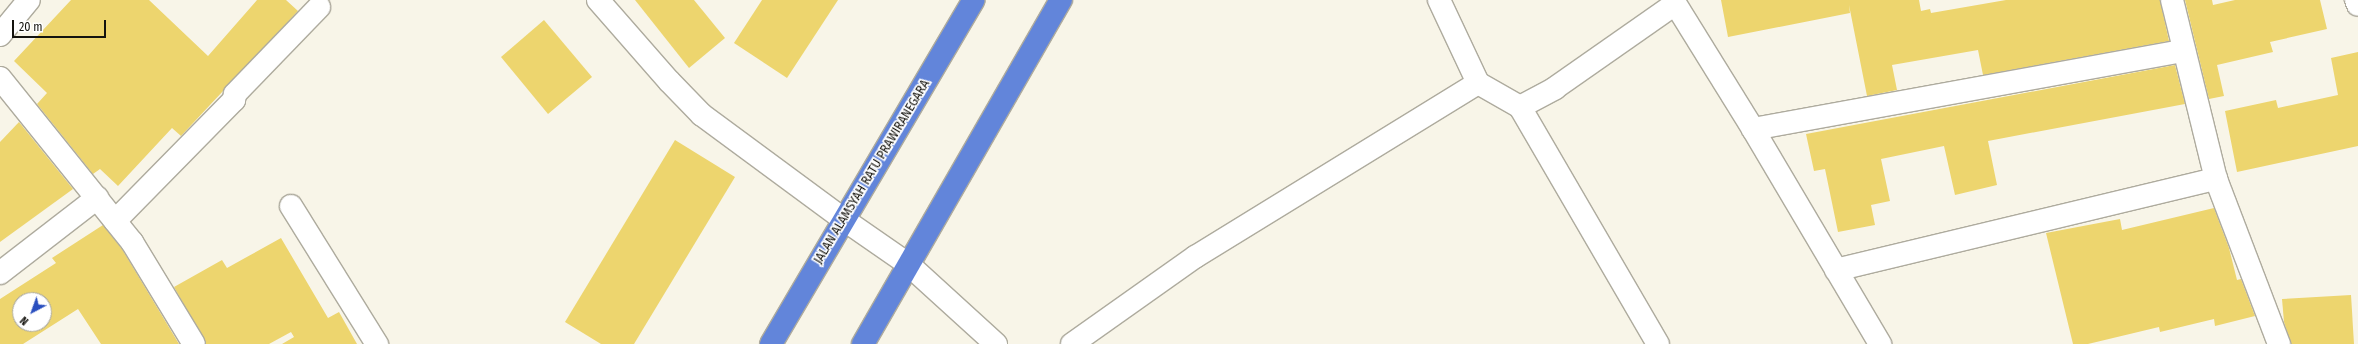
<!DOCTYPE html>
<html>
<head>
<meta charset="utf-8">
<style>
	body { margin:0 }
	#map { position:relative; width:2358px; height:344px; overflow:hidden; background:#f8f5e8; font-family:"Fira Sans Condensed",sans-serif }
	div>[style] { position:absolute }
	.building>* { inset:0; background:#edd56e }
	.roads { filter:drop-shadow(1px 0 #aeab9e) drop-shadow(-1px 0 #aeab9e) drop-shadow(0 1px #aeab9e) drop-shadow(0 -1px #aeab9e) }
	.street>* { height:22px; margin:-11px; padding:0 11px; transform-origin:11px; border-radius:11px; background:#fff }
	.highway>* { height:22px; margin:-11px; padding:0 11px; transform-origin:11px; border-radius:11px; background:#6285da }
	span { translate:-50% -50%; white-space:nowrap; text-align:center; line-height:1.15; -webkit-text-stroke:3.5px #fff; paint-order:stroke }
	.street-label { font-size:13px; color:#14130e }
	.north { position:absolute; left:12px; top:292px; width:40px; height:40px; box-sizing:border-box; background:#fff; border:1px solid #a1a19f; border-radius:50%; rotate:221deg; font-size:11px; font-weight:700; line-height:16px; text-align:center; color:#14130e }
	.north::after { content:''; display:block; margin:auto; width:14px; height:18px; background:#2a4fbf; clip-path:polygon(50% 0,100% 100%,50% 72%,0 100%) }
	.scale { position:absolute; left:12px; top:20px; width:94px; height:18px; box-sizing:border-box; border:2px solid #14130e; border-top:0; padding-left:5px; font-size:12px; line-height:14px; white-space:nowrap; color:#14130e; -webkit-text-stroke:3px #fff; paint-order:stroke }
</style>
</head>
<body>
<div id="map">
	<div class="building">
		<div style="clip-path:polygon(71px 0,149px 0,208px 56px,257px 0,286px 0,298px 11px,181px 136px,172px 128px,118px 186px,100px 169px,93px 174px,37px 104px,47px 93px,14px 61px)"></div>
		<div style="clip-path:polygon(635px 0,694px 0,725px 38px,689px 68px)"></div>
		<div style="clip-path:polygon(762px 0,838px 0,787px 78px,734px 43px)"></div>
		<div style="clip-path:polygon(1721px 0,1919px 0,1921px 11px,1930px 9px,1931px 13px,2006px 0,2160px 0,2169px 41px,1983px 75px,1978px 50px,1892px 65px,1897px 90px,1867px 96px,1849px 5px,1850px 13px,1728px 37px)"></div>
		<div style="clip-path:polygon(2185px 0,2212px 0,2213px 5px,2235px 0,2320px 0,2327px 29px,2270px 42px,2273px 52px,2217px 65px,2224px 96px,2209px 99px)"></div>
		<div style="clip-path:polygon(544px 20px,592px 77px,548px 114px,501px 57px)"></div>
		<div style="clip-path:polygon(2358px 52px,2358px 146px,2237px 172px,2225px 111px,2276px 100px,2278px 108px,2338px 95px,2331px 58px)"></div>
		<div style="clip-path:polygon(2175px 65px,2185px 104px,1988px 141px,1997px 185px,1955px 195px,1944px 146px,1881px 159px,1890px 201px,1871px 205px,1875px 225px,1838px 232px,1825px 169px,1814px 171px,1806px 134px)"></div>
		<div style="clip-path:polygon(19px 122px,73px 189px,0 242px,0 142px)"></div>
		<div style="clip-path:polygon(675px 140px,735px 177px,634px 344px,601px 344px,565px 322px)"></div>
		<div style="clip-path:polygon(2214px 208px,2229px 248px,2237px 280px,2241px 279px,2255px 316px,2215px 326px,2214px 319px,2160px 332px,2159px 327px,2088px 344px,2073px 344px,2046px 233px,2120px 219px,2122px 230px)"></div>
		<div style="clip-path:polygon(evenodd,103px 225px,122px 249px,179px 344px,101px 344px,78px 309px,23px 344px,0 344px,0 299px,56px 263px,52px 258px,103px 225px,20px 300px,44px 300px,44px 324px,20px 324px,20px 300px)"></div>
		<div style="clip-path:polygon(281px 238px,328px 318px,339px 312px,357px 344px,282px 344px,294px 337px,291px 332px,269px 344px,206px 344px,174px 287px,222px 260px,227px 268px)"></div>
		<div style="clip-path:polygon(2351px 295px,2354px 344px,2291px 344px,2284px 322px,2282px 299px)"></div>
	</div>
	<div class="roads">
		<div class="street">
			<div style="left:598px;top:0;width:108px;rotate:48.8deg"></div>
			<div style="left:669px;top:81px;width:47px;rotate:45.9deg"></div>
			<div style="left:702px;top:115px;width:175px;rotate:36.4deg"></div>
			<div style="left:843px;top:219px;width:79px;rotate:34.7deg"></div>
			<div style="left:908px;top:264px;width:119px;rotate:42.3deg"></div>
			<div style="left:1439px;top:0;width:92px;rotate:64.8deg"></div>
			<div style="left:1673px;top:0;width:152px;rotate:58.2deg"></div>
			<div style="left:1753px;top:129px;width:250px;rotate:59.4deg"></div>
			<div style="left:2172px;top:0;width:184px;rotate:76.2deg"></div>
			<div style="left:2216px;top:179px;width:177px;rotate:69.1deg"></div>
			<div style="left:2356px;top:0;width:5px;rotate:68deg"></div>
			<div style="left:0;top:35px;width:45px;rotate:-50.4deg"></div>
			<div style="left:0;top:78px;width:211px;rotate:51.2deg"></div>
			<div style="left:132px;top:242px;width:119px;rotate:58.7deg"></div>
			<div style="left:1520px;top:107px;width:274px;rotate:59.8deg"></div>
			<div style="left:1753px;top:129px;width:437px;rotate:-10.3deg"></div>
			<div style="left:291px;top:206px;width:163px;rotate:58.1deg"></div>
			<div style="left:115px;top:221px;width:170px;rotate:-45.5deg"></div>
			<div style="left:234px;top:100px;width:6px;rotate:-81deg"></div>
			<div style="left:235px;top:94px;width:121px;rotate:-46deg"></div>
			<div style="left:1836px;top:270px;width:391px;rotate:-13.5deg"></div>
			<div style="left:0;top:273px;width:123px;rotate:-37.7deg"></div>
			<div style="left:1072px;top:344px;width:151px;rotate:-35.3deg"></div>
			<div style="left:1195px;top:257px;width:332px;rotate:-31.6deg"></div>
			<div style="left:1478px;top:83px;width:48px;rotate:29.7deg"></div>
			<div style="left:1520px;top:107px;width:40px;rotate:-28deg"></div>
			<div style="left:1555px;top:88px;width:146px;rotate:-35deg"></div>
		</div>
		<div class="highway">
			<div style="left:771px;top:344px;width:399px;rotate:-59.5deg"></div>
			<div style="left:863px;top:344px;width:397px;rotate:-60.1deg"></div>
		</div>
	</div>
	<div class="street-label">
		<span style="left:872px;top:172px;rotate:-59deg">JALAN ALAMSYAH RATU PRAWIRANEGARA</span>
	</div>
	<div class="north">N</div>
	<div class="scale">20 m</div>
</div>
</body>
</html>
